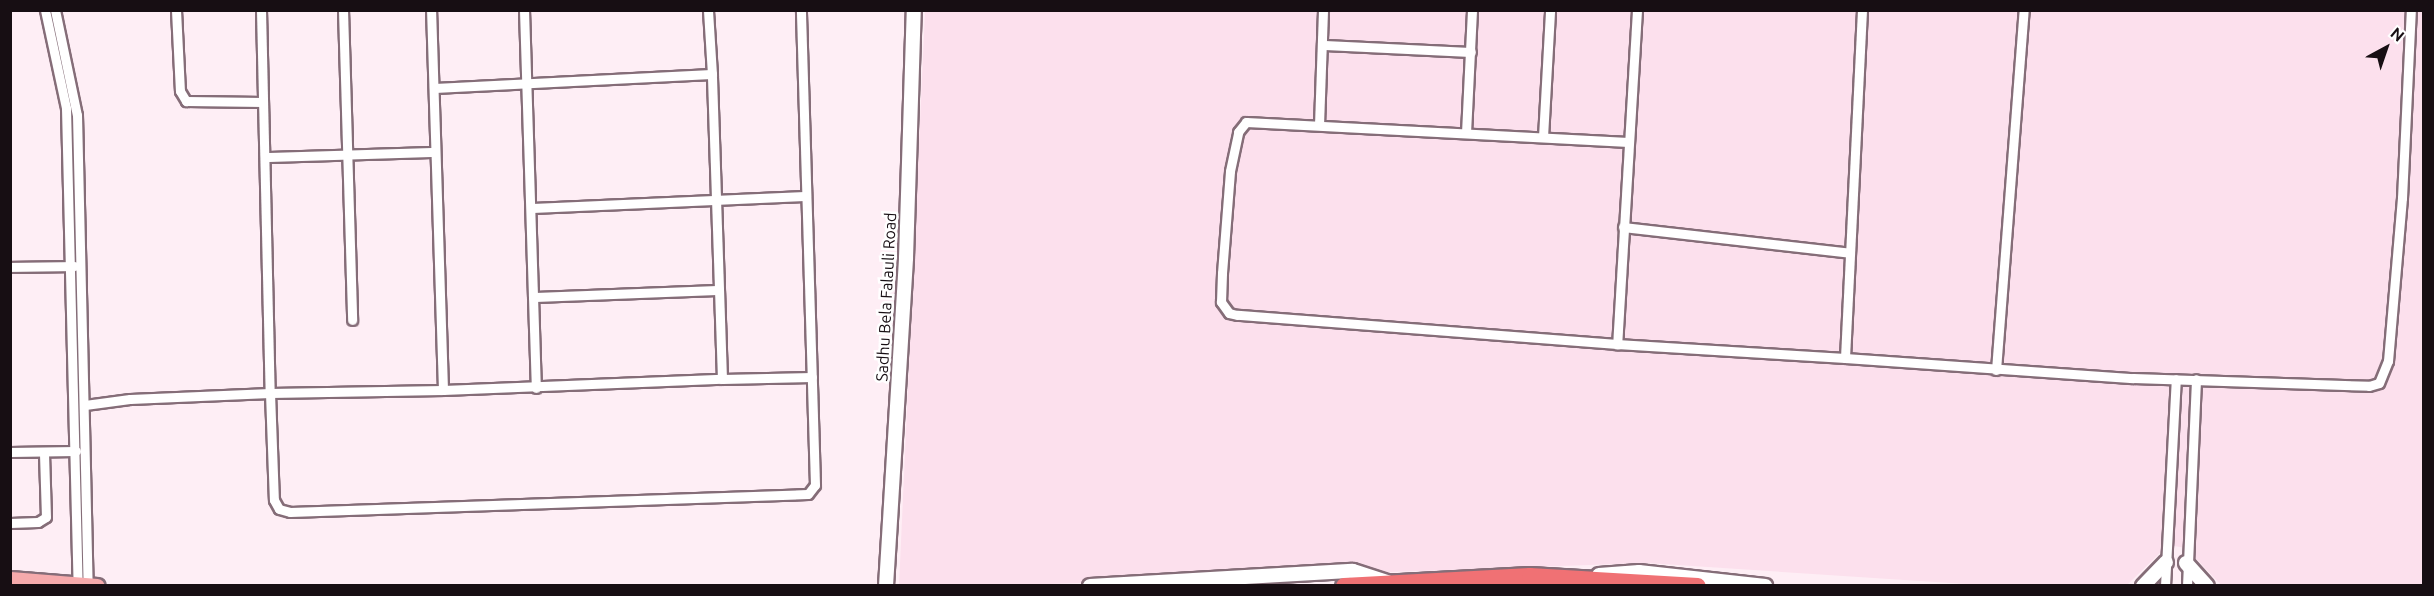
<!DOCTYPE html>
<html>
<head>
<meta charset="utf-8">
<style>
	body { margin:0 }
	#map { position:relative; width:2434px; height:596px; overflow:hidden; background:#feeef5; font-family:Ubuntu,sans-serif }
	div>[style] { position:absolute }
	.built>* { inset:0; background:#fce0ed }
	.roads { filter:drop-shadow(2px 0 #856d78) drop-shadow(-2px 0 #856d78) drop-shadow(0 2px #856d78) drop-shadow(0 -2px #856d78) }
	.street>* { height:9px; margin:-4.5px; padding:0 4.5px; transform-origin:4.5px; border-radius:4.5px; background:#fff }
	.secondary>* { height:14px; margin:-7px; padding:0 7px; transform-origin:7px; border-radius:7px; background:#fff }
	.primary>* { height:15px; margin:-7.5px; padding:0 7.5px; transform-origin:7.5px; border-radius:7.5px; background:#f6aaac }
	.highway>* { height:16px; margin:-8px; padding:0 8px; transform-origin:8px; border-radius:8px; background:#f07174 }
	span { translate:-50% -50%; white-space:nowrap; text-align:center; line-height:1.15; -webkit-text-stroke:5px #fff; paint-order:stroke }
	.street-label { font-size:16px; color:#170e13 }
	.frame { position:absolute; inset:0; border:12px solid #170e13; pointer-events:none }
	.north { position:absolute; left:2356px; top:18px; width:60px; height:60px; -webkit-text-stroke:4px #fff; paint-order:stroke; rotate:40deg; font-size:16px; font-weight:700; line-height:24px; text-align:center; color:#170e13 }
	.north::after { content:''; display:block; margin:auto; width:21px; height:27px; background:#170e13; clip-path:polygon(50% 0,100% 100%,50% 72%,0 100%) }
</style>
</head>
<body>
<div id="map">
	<div class="built">
		<div style="clip-path:polygon(925px 11px,2423px 11px,2423px 585px,2221px 585px,2186px 548px,2168px 545px,2126px 586px,1981px 585px,1647px 563px,1022px 585px,899px 586px)"></div>
	</div>
	<div class="roads">
		<div class="street">
			<div style="left:45px;top:10px;width:100px;rotate:77.9deg"></div>
			<div style="left:66px;top:108px;width:478px;rotate:88.6deg"></div>
			<div style="left:55px;top:10px;width:107px;rotate:78.2deg"></div>
			<div style="left:77px;top:115px;width:471px;rotate:88.7deg"></div>
			<div style="left:176px;top:10px;width:81px;rotate:87.2deg"></div>
			<div style="left:180px;top:91px;width:12px;rotate:59deg"></div>
			<div style="left:186px;top:101px;width:77px;rotate:0.7deg"></div>
			<div style="left:261px;top:10px;width:383px;rotate:88.7deg"></div>
			<div style="left:270px;top:393px;width:173px;rotate:-1deg"></div>
			<div style="left:443px;top:390px;width:380px;rotate:-91.8deg"></div>
			<div style="left:343px;top:10px;width:310px;rotate:88.3deg"></div>
			<div style="left:524px;top:10px;width:378px;rotate:88.2deg"></div>
			<div style="left:1637px;top:10px;width:335px;rotate:93.4deg"></div>
			<div style="left:1617px;top:344px;width:228px;rotate:3.5deg"></div>
			<div style="left:1862px;top:10px;width:348px;rotate:92.8deg"></div>
			<div style="left:1845px;top:358px;width:289px;rotate:4deg"></div>
			<div style="left:2133px;top:378px;width:236px;rotate:1.9deg"></div>
			<div style="left:2369px;top:386px;width:10px;rotate:-17deg"></div>
			<div style="left:2379px;top:383px;width:24px;rotate:-68deg"></div>
			<div style="left:2388px;top:361px;width:164px;rotate:-85.1deg"></div>
			<div style="left:2402px;top:198px;width:188px;rotate:-87.3deg"></div>
			<div style="left:1324px;top:45px;width:147px;rotate:2.7deg"></div>
			<div style="left:434px;top:88px;width:278px;rotate:-2.9deg"></div>
			<div style="left:712px;top:74px;width:64px;rotate:-93.6deg"></div>
			<div style="left:1319px;top:125px;width:115px;rotate:-88deg"></div>
			<div style="left:1466px;top:133px;width:123px;rotate:-87.2deg"></div>
			<div style="left:1543px;top:137px;width:127px;rotate:-86.8deg"></div>
			<div style="left:265px;top:157px;width:170px;rotate:-1.7deg"></div>
			<div style="left:531px;top:208px;width:275px;rotate:-2.5deg"></div>
			<div style="left:1623px;top:227px;width:228px;rotate:6.5deg"></div>
			<div style="left:10px;top:267px;width:64px;rotate:-0.9deg"></div>
			<div style="left:533px;top:297px;width:186px;rotate:-2.2deg"></div>
			<div style="left:1617px;top:344px;width:381px;rotate:-175.6deg"></div>
			<div style="left:1237px;top:315px;width:8px;rotate:-166deg"></div>
			<div style="left:1229px;top:313px;width:14px;rotate:-126deg"></div>
			<div style="left:1221px;top:302px;width:29px;rotate:-88deg"></div>
			<div style="left:1222px;top:273px;width:102px;rotate:-85.5deg"></div>
			<div style="left:1230px;top:171px;width:40px;rotate:-78deg"></div>
			<div style="left:1238px;top:132px;width:13px;rotate:-51deg"></div>
			<div style="left:1246px;top:122px;width:383px;rotate:3deg"></div>
			<div style="left:1996px;top:370px;width:361px;rotate:-85.6deg"></div>
			<div style="left:722px;top:379px;width:90px;rotate:-1.3deg"></div>
			<div style="left:443px;top:390px;width:279px;rotate:-2.3deg"></div>
			<div style="left:722px;top:379px;width:305px;rotate:-91.9deg"></div>
			<div style="left:85px;top:405px;width:45px;rotate:-7.6deg"></div>
			<div style="left:130px;top:399px;width:140px;rotate:-2.5deg"></div>
			<div style="left:270px;top:393px;width:107px;rotate:87.9deg"></div>
			<div style="left:274px;top:500px;width:10px;rotate:61deg"></div>
			<div style="left:279px;top:509px;width:11px;rotate:15deg"></div>
			<div style="left:290px;top:512px;width:518px;rotate:-1.99deg"></div>
			<div style="left:808px;top:494px;width:11px;rotate:-52deg"></div>
			<div style="left:815px;top:485px;width:475px;rotate:-91.7deg"></div>
			<div style="left:10px;top:452px;width:66px;rotate:-0.9deg"></div>
			<div style="left:10px;top:523px;width:28px;rotate:-2deg"></div>
			<div style="left:38px;top:522px;width:9px;rotate:-32deg"></div>
			<div style="left:46px;top:517px;width:65px;rotate:-91.8deg"></div>
			<div style="left:2165px;top:586px;width:207px;rotate:-87deg"></div>
			<div style="left:2187px;top:586px;width:207px;rotate:-87.5deg"></div>
		</div>
		<div class="secondary">
			<div style="left:2186px;top:563px;width:31px;rotate:48deg"></div>
			<div style="left:1599px;top:575px;width:40px;rotate:-4.3deg"></div>
			<div style="left:1639px;top:572px;width:127px;rotate:6.3deg"></div>
			<div style="left:886px;top:586px;width:329px;rotate:-86.5deg"></div>
			<div style="left:906px;top:258px;width:248px;rotate:-88.2deg"></div>
			<div style="left:1090px;top:586px;width:263px;rotate:-3.3deg"></div>
			<div style="left:1353px;top:571px;width:38px;rotate:18deg"></div>
			<div style="left:2143px;top:586px;width:33px;rotate:-46deg"></div>
		</div>
		<div class="primary">
			<div style="left:10px;top:579px;width:87px;rotate:4.6deg"></div>
		</div>
		<div class="highway">
			<div style="left:1344px;top:586px;width:186px;rotate:-3.1deg"></div>
			<div style="left:1530px;top:576px;width:168px;rotate:3.4deg"></div>
		</div>
	</div>
	<div class="street-label">
		<span style="left:886px;top:297px;rotate:-87deg">Sadhu Bela Falauli Road</span>
	</div>
	<div class="frame"></div>
	<div class="north">N</div>
</div>
</body>
</html>
